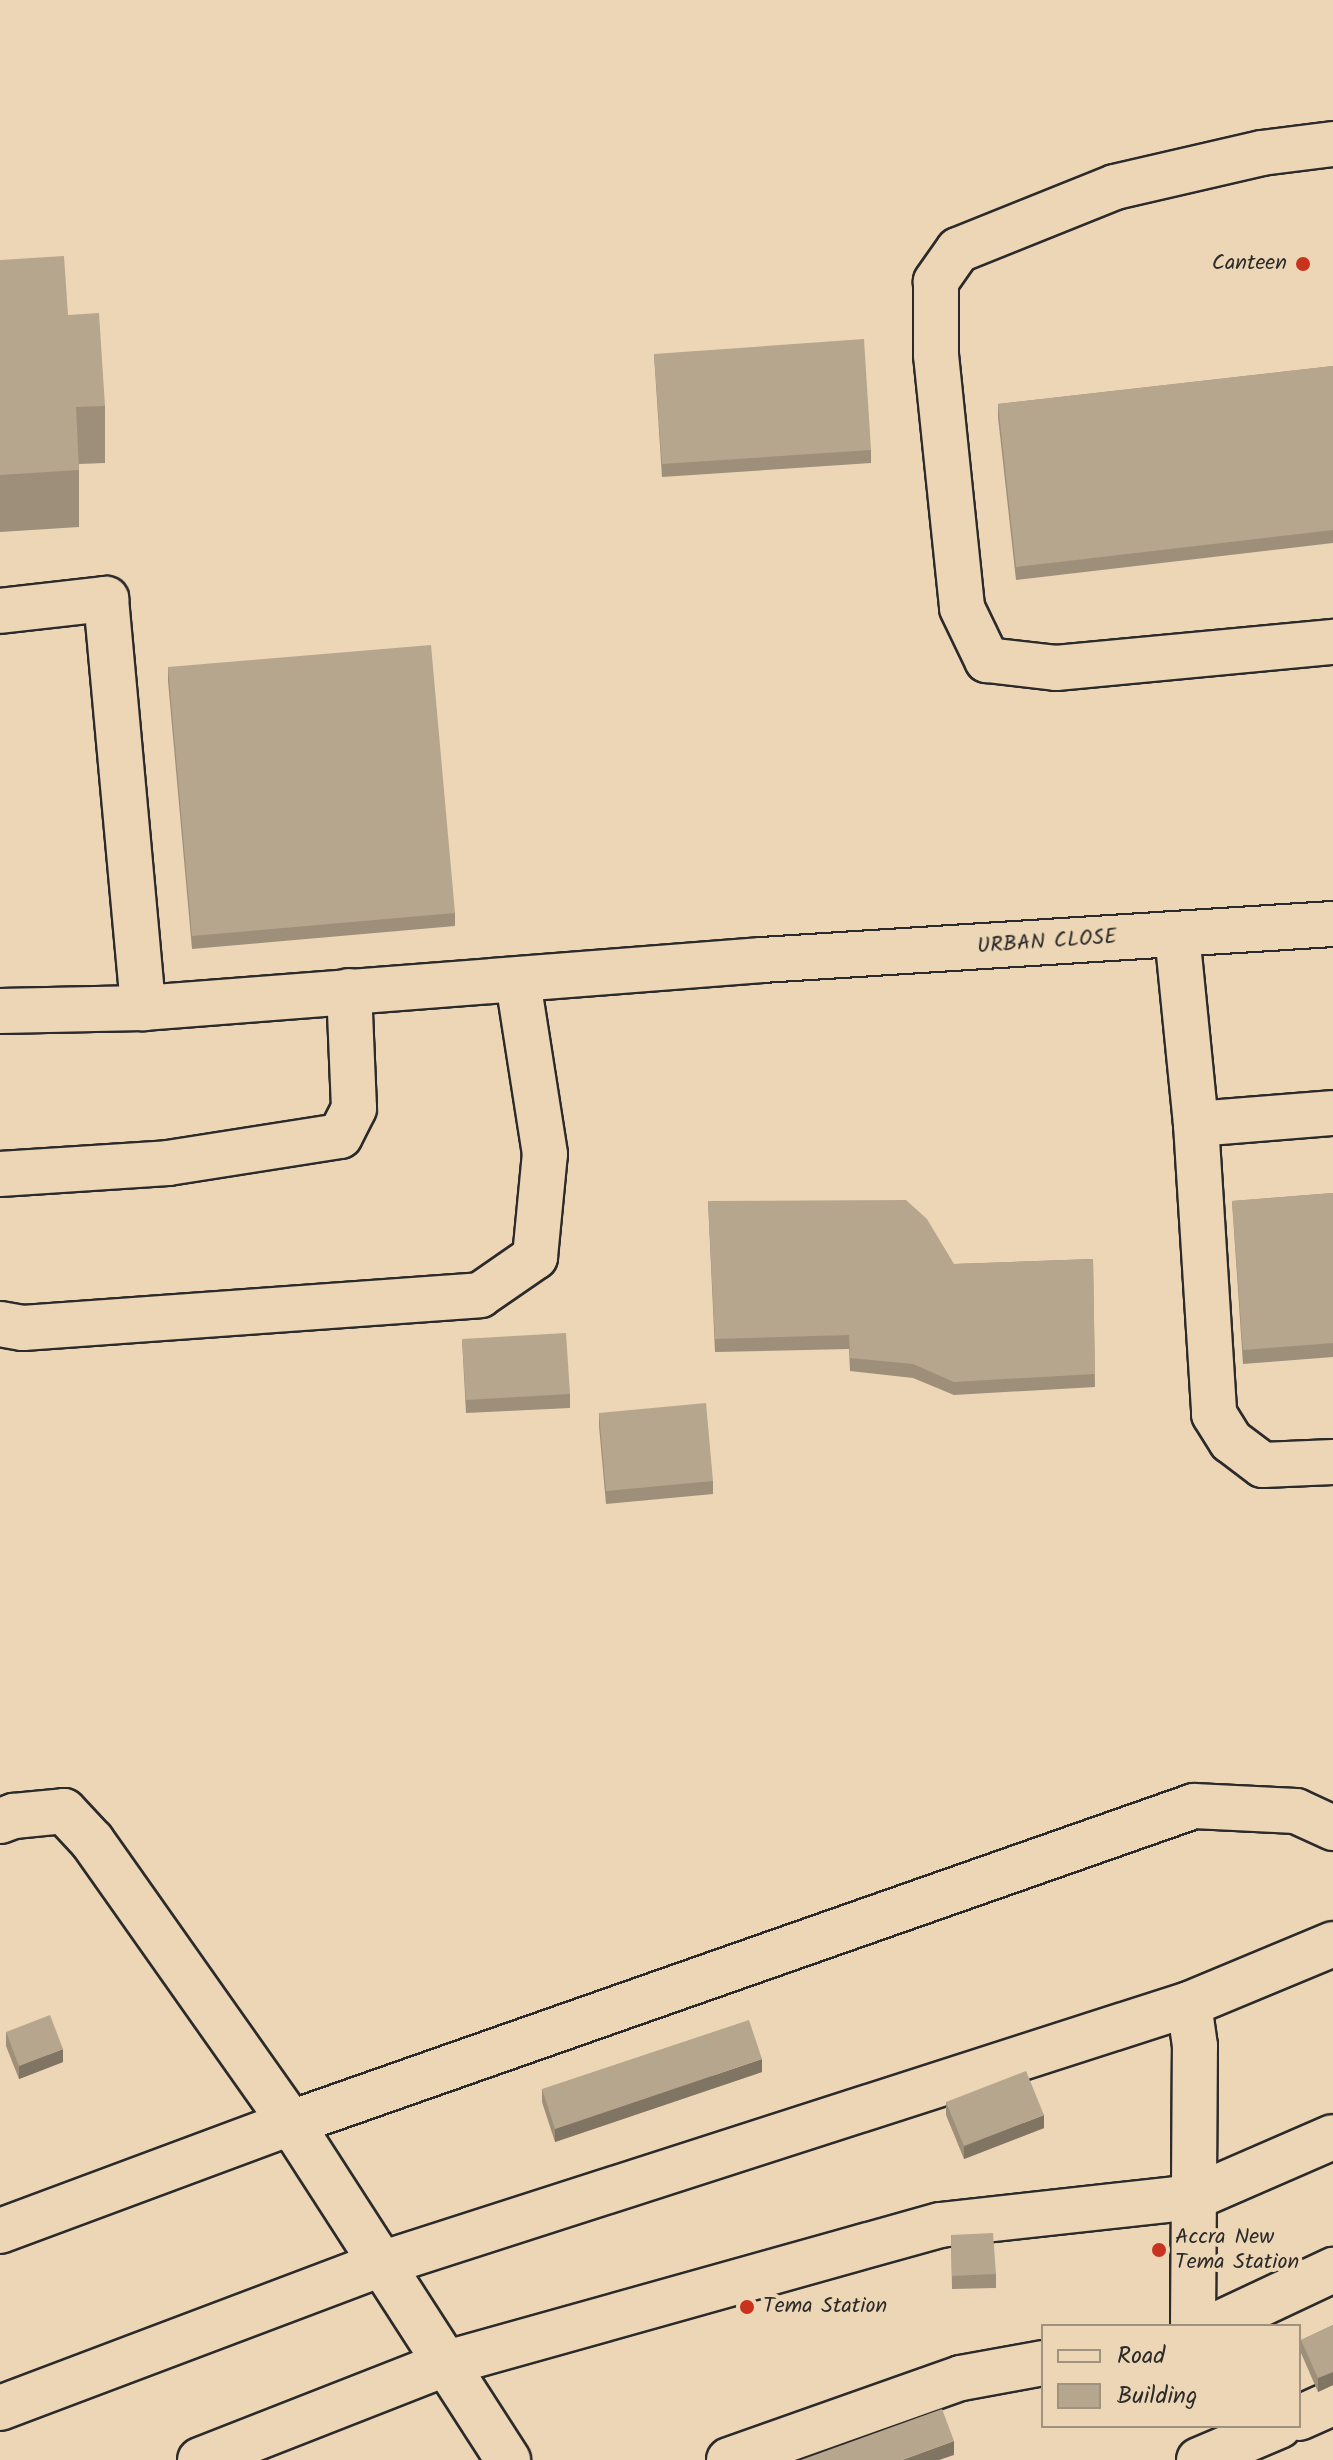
<!DOCTYPE html>
<html>
<head>
<meta charset="utf-8">
<style>
	body { margin:0 }
	#map { position:relative; width:1333px; height:2460px; overflow:hidden; background:#edd6b5; font-family:Kalam,sans-serif }
	div>[style] { position:absolute }
	.roads { filter:drop-shadow(2px 0 #2b2b2b) drop-shadow(-2px 0 #2b2b2b) drop-shadow(0 2px #2b2b2b) drop-shadow(0 -2px #2b2b2b) }
	.minor>* { height:44px; margin:-22px; padding:0 22px; transform-origin:22px; border-radius:22px; background:#edd6b5 }
	.wall>* { inset:0; background:#9d8f7a }
	.shaded-wall>* { inset:0; background:#807463 }
	.building>* { inset:0; background:#b7a68e }
	.dots>* { width:22px; height:22px; translate:-50% -50%; box-sizing:border-box; border:4px solid #edd6b5; border-radius:50% }
	span { translate:-50% -50%; white-space:nowrap; text-align:center; line-height:1.15; -webkit-text-stroke:8px #edd6b5; paint-order:stroke }
	.poi-label { font-size:22px; color:#2b2b2b }
	.right { translate:-100% -50%; text-align:right }
	.left { translate:0 -50%; text-align:left }
	.street-label { font-size:22px; color:#2b2b2b }
	.legend { position:absolute; left:1041px; top:2324px; width:260px; height:104px; box-sizing:border-box; background:#edd6b5; border:2px solid #9f927e; margin:0; padding:10px 14px; list-style:none; font-size:24px; color:#2b2b2b }
	.legend li { display:flex; align-items:center; gap:16px; height:40px }
	.legend b { width:40px; border:2px solid #9f927e }
</style>
</head>
<body>
<div id="map">
	<div class="roads">
		<div class="minor">
			<div style="left:1333px;top:144px;width:72px;rotate:172.8deg"></div>
			<div style="left:1262px;top:153px;width:151px;rotate:167deg"></div>
			<div style="left:1115px;top:187px;width:169px;rotate:158.1deg"></div>
			<div style="left:958px;top:250px;width:39px;rotate:125deg"></div>
			<div style="left:936px;top:282px;width:73px;rotate:90deg"></div>
			<div style="left:936px;top:355px;width:254px;rotate:84.1deg"></div>
			<div style="left:962px;top:608px;width:58px;rotate:64.3deg"></div>
			<div style="left:987px;top:660px;width:69px;rotate:6.6deg"></div>
			<div style="left:1056px;top:668px;width:278px;rotate:-5.4deg"></div>
			<div style="left:0;top:611px;width:107px;rotate:-6.5deg"></div>
			<div style="left:106px;top:599px;width:411px;rotate:84.8deg"></div>
			<div style="left:1177px;top:934px;width:191px;rotate:84.3deg"></div>
			<div style="left:1196px;top:1124px;width:291px;rotate:86.4deg"></div>
			<div style="left:1214px;top:1414px;width:32px;rotate:58deg"></div>
			<div style="left:1231px;top:1441px;width:40px;rotate:37deg"></div>
			<div style="left:1263px;top:1465px;width:70px;rotate:-2.5deg"></div>
			<div style="left:0;top:1011px;width:143px;rotate:-1.2deg"></div>
			<div style="left:143px;top:1008px;width:621px;rotate:-4.43deg"></div>
			<div style="left:762px;top:960px;width:572px;rotate:-3.61deg"></div>
			<div style="left:1196px;top:1124px;width:137px;rotate:-4.6deg"></div>
			<div style="left:0;top:1174px;width:168px;rotate:-3.7deg"></div>
			<div style="left:168px;top:1163px;width:174px;rotate:-8.9deg"></div>
			<div style="left:340px;top:1136px;width:31px;rotate:-63deg"></div>
			<div style="left:354px;top:1108px;width:117px;rotate:-92.4deg"></div>
			<div style="left:0;top:1324px;width:23px;rotate:10deg"></div>
			<div style="left:23px;top:1328px;width:458px;rotate:-4.1deg"></div>
			<div style="left:480px;top:1295px;width:67px;rotate:-34.6deg"></div>
			<div style="left:535px;top:1257px;width:103px;rotate:-84.5deg"></div>
			<div style="left:545px;top:1154px;width:175px;rotate:-98.9deg"></div>
			<div style="left:0;top:1821px;width:15px;rotate:-20deg"></div>
			<div style="left:14px;top:1816px;width:50px;rotate:-5.7deg"></div>
			<div style="left:64px;top:1811px;width:41px;rotate:47deg"></div>
			<div style="left:92px;top:1841px;width:345px;rotate:54.8deg"></div>
			<div style="left:291px;top:2123px;width:401px;rotate:57.2deg"></div>
			<div style="left:0;top:2231px;width:310px;rotate:-20.4deg"></div>
			<div style="left:291px;top:2123px;width:957px;rotate:-19.34deg"></div>
			<div style="left:1194px;top:1806px;width:102px;rotate:2.8deg"></div>
			<div style="left:1296px;top:1811px;width:41px;rotate:24.7deg"></div>
			<div style="left:1193px;top:2326px;width:280px;rotate:-89.6deg"></div>
			<div style="left:1195px;top:2046px;width:42px;rotate:-98.1deg"></div>
			<div style="left:1189px;top:2004px;width:156px;rotate:-22.6deg"></div>
			<div style="left:1214px;top:2326px;width:132px;rotate:-25.2deg"></div>
			<div style="left:0;top:2408px;width:410px;rotate:-20.7deg"></div>
			<div style="left:384px;top:2263px;width:846px;rotate:-17.84deg"></div>
			<div style="left:1299px;top:2418px;width:37px;rotate:-24deg"></div>
			<div style="left:200px;top:2460px;width:265px;rotate:-21.4deg"></div>
			<div style="left:447px;top:2363px;width:512px;rotate:-15.64deg"></div>
			<div style="left:940px;top:2225px;width:257px;rotate:-6.3deg"></div>
			<div style="left:1195px;top:2197px;width:150px;rotate:-23.5deg"></div>
			<div style="left:729px;top:2460px;width:246px;rotate:-19.5deg"></div>
			<div style="left:961px;top:2378px;width:83px;rotate:-10.4deg"></div>
			<div style="left:1199px;top:2460px;width:87px;rotate:-23deg"></div>
		</div>
	</div>
	<div class="wall">
		<div style="clip-path:polygon(0 260px,68px 315px,105px 406px,105px 463px,79px 464px,79px 527px,0 532px)"></div>
		<div style="clip-path:polygon(654px 354px,871px 450px,871px 463px,662px 477px)"></div>
		<div style="clip-path:polygon(1333px 366px,1333px 543px,1016px 580px,998px 417px,998px 404px)"></div>
		<div style="clip-path:polygon(168px 667px,455px 913px,455px 926px,192px 949px,168px 681px)"></div>
		<div style="clip-path:polygon(1333px 1193px,1333px 1357px,1243px 1364px,1232px 1201px)"></div>
		<div style="clip-path:polygon(708px 1201px,954px 1264px,1093px 1259px,1095px 1387px,954px 1395px,913px 1378px,850px 1371px,849px 1349px,715px 1352px)"></div>
		<div style="clip-path:polygon(462px 1339px,570px 1394px,570px 1408px,466px 1413px)"></div>
		<div style="clip-path:polygon(599px 1413px,713px 1481px,713px 1494px,606px 1504px,599px 1426px)"></div>
		<div style="clip-path:polygon(6px 2032px,63px 2062px,19px 2079px,6px 2046px)"></div>
		<div style="clip-path:polygon(762px 2072px,555px 2142px,542px 2102px,542px 2089px)"></div>
		<div style="clip-path:polygon(946px 2102px,1044px 2128px,964px 2159px,946px 2115px)"></div>
		<div style="clip-path:polygon(951px 2235px,996px 2274px,996px 2288px,952px 2289px)"></div>
		<div style="clip-path:polygon(1333px 2325px,1333px 2385px,1318px 2392px,1301px 2353px,1301px 2340px)"></div>
	</div>
	<div class="shaded-wall">
		<div style="clip-path:polygon(63px 2049px,63px 2062px,19px 2079px,19px 2066px)"></div>
		<div style="clip-path:polygon(762px 2059px,762px 2072px,555px 2142px,555px 2129px)"></div>
		<div style="clip-path:polygon(1044px 2115px,1044px 2128px,964px 2159px,964px 2146px)"></div>
		<div style="clip-path:polygon(1333px 2372px,1333px 2385px,1318px 2392px,1318px 2378px)"></div>
		<div style="clip-path:polygon(954px 2441px,954px 2455px,939px 2460px,902px 2460px)"></div>
	</div>
	<div class="building">
		<div style="clip-path:polygon(64px 256px,68px 315px,99px 313px,105px 406px,76px 407px,79px 470px,0 475px,0 260px)"></div>
		<div style="clip-path:polygon(864px 339px,871px 450px,662px 464px,654px 354px)"></div>
		<div style="clip-path:polygon(1333px 366px,1333px 530px,1016px 567px,998px 404px)"></div>
		<div style="clip-path:polygon(431px 645px,455px 913px,192px 936px,168px 667px)"></div>
		<div style="clip-path:polygon(1333px 1193px,1333px 1343px,1243px 1350px,1232px 1201px)"></div>
		<div style="clip-path:polygon(906px 1200px,927px 1219px,954px 1264px,1093px 1259px,1095px 1374px,954px 1382px,913px 1364px,850px 1358px,849px 1335px,715px 1339px,708px 1201px)"></div>
		<div style="clip-path:polygon(566px 1333px,570px 1394px,466px 1400px,462px 1339px)"></div>
		<div style="clip-path:polygon(706px 1403px,713px 1481px,606px 1491px,599px 1413px)"></div>
		<div style="clip-path:polygon(50px 2015px,63px 2049px,19px 2066px,6px 2032px)"></div>
		<div style="clip-path:polygon(749px 2020px,762px 2059px,555px 2129px,542px 2089px)"></div>
		<div style="clip-path:polygon(1026px 2071px,1044px 2115px,964px 2146px,946px 2102px)"></div>
		<div style="clip-path:polygon(993px 2233px,996px 2274px,952px 2276px,951px 2235px)"></div>
		<div style="clip-path:polygon(1333px 2325px,1333px 2372px,1318px 2378px,1301px 2340px)"></div>
		<div style="clip-path:polygon(942px 2409px,954px 2441px,902px 2460px,801px 2460px)"></div>
	</div>
	<div class="dots">
		<div style="left:1303px;top:264px;background:#c8321e"></div>
		<div style="left:1159px;top:2250px;background:#c8321e"></div>
		<div style="left:747px;top:2307px;background:#c8321e"></div>
	</div>
	<div class="poi-label">
		<span class="right" style="left:1287px;top:264px">Canteen</span>
		<span class="left" style="left:1175px;top:2250px">Accra New<br>Tema Station</span>
		<span class="left" style="left:763px;top:2307px">Tema Station</span>
	</div>
	<div class="street-label">
		<span style="left:1047px;top:942px;rotate:-4deg">URBAN CLOSE</span>
	</div>
	<ul class="legend">
	<li><b style="height:10px;background:#edd6b5"></b>Road</li>
	<li><b style="height:22px;background:#b7a68e"></b>Building</li>
	</ul>
</div>
</body>
</html>
